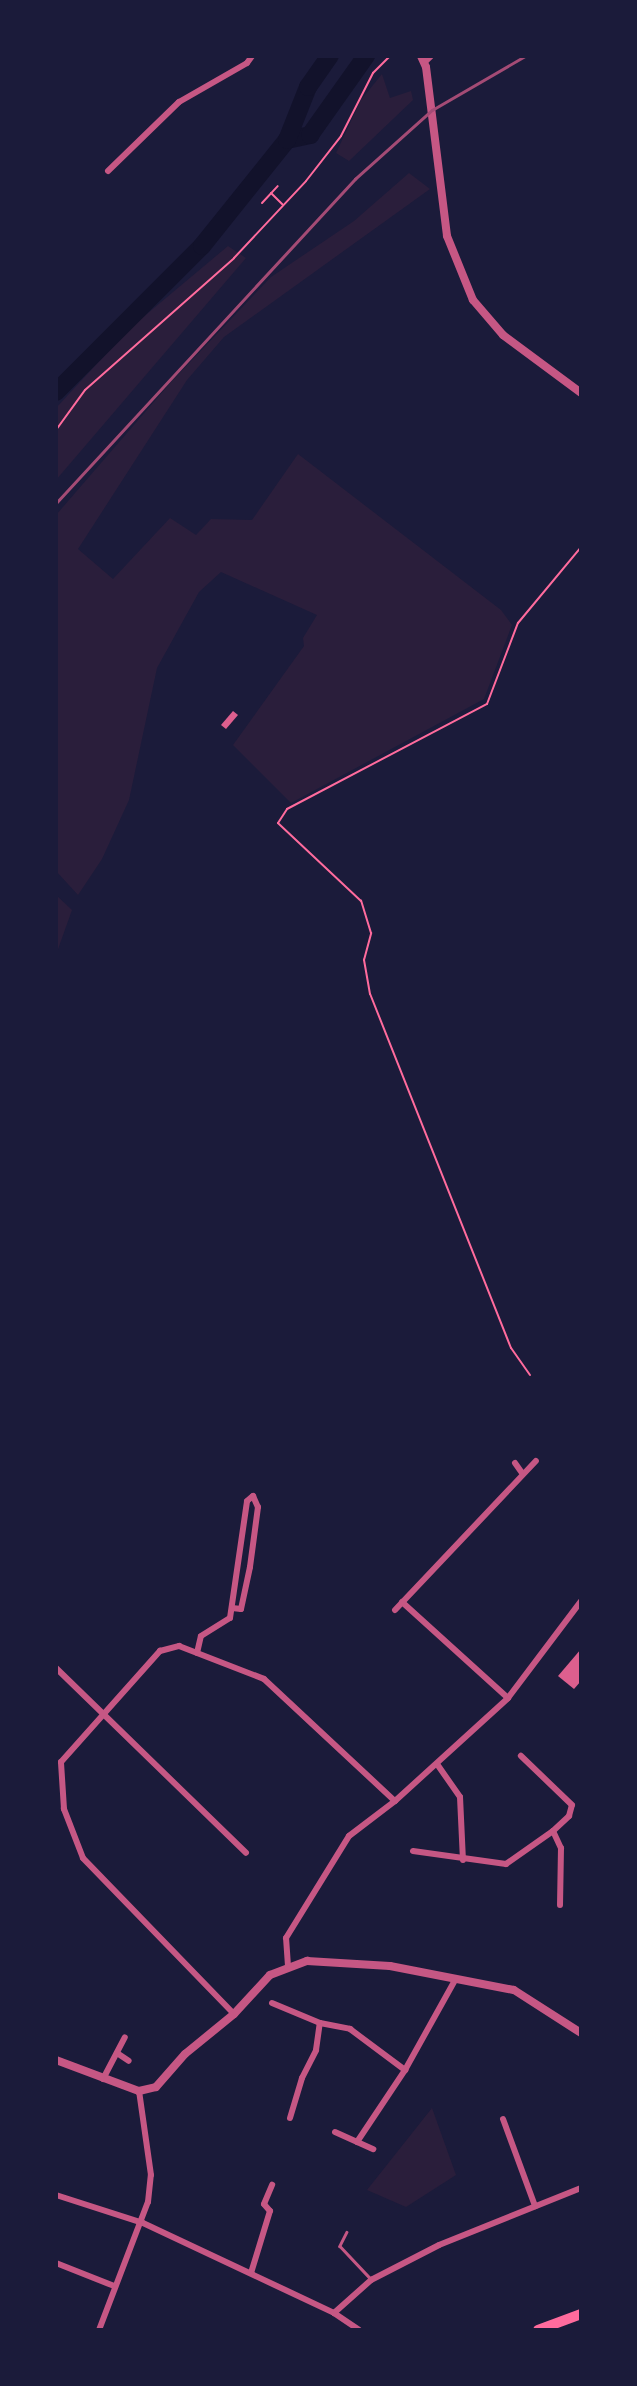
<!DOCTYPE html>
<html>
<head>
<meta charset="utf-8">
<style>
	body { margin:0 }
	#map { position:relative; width:637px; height:2386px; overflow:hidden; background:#1b1b3a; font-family:Quicksand,sans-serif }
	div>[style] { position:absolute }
	.green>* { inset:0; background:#2a1e3b }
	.river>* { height:18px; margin:-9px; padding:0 9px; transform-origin:9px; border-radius:9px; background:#12122b }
	.building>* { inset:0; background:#dd5f8e }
	.path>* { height:2px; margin:-1px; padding:0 1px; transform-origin:1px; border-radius:1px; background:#ff6b9d }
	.service>* { height:2.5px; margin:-1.25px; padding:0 1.25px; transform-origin:1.25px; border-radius:1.25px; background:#c65784 }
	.minor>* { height:6px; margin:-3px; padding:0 3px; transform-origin:3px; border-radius:3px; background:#c65784 }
	.tertiary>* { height:8px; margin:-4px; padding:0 4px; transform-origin:4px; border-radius:4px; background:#c65784 }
	.primary>* { height:10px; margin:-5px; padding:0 5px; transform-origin:5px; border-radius:5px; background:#ff6b9d }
	.rail>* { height:2.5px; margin:-1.25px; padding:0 1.25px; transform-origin:1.25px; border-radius:1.25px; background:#a44b75 }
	span { translate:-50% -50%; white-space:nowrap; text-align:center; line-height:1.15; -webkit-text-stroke:7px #1b1b3a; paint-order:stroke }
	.frame { position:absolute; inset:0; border:58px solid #1b1b3a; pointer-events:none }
</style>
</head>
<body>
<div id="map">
	<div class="green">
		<div style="clip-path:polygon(382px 74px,390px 98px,411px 91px,413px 100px,349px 161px,336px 153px,361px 100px)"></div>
		<div style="clip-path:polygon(409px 173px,430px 189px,224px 337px,187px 380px,78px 549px,113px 579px,170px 518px,196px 535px,211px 519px,252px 520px,298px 454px,501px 610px,512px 625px,484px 699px,291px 803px,233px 745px,304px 646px,303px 638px,317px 615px,221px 572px,199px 592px,157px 668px,129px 800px,102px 859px,78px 895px,56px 871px,56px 515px,172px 381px,271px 277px,354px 221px)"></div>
		<div style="clip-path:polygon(228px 246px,246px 258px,56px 480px,56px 408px,129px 329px)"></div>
		<div style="clip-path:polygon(56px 895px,72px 910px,57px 952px,56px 951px)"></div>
		<div style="clip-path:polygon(432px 2108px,456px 2175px,406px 2207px,367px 2190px)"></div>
	</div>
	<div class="river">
		<div style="left:287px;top:140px;width:24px;rotate:-12deg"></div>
		<div style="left:310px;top:135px;width:97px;rotate:-54.7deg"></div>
		<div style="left:56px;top:392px;width:206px;rotate:-45deg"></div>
		<div style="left:202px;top:246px;width:136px;rotate:-51.3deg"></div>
		<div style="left:287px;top:140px;width:57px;rotate:-68.4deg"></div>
		<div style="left:308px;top:87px;width:38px;rotate:-55deg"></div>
	</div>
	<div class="building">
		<div style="clip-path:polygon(233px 711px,238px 715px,226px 729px,221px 725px)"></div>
		<div style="clip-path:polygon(581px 1649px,581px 1681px,574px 1689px,558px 1676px)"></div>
	</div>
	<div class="path">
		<div style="left:271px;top:193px;width:16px;rotate:45deg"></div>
		<div style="left:262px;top:203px;width:23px;rotate:-47deg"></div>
		<div style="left:56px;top:430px;width:49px;rotate:-54.1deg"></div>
		<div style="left:85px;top:390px;width:199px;rotate:-41.5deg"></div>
		<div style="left:234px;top:258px;width:105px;rotate:-46.9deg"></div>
		<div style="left:306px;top:181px;width:57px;rotate:-52.1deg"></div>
		<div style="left:341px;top:136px;width:71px;rotate:-63.1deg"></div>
		<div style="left:373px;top:73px;width:24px;rotate:-45deg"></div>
		<div style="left:530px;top:1375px;width:33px;rotate:-125deg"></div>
		<div style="left:511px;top:1348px;width:381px;rotate:-111.7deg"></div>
		<div style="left:370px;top:994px;width:35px;rotate:-100deg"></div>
		<div style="left:364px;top:960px;width:28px;rotate:-75deg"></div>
		<div style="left:371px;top:933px;width:34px;rotate:-107deg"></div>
		<div style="left:361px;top:901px;width:114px;rotate:-136.8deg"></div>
		<div style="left:278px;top:823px;width:17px;rotate:-57deg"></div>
		<div style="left:287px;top:809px;width:226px;rotate:-27.7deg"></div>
		<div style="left:487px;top:704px;width:87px;rotate:-69.1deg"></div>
		<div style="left:518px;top:623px;width:99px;rotate:-50.3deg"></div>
	</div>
	<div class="service">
		<div style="left:347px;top:2232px;width:16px;rotate:117deg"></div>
		<div style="left:340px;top:2246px;width:44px;rotate:46.8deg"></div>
	</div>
	<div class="minor">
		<div style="left:425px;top:62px;width:8px;rotate:-45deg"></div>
		<div style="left:108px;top:171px;width:99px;rotate:-44.2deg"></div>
		<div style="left:179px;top:102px;width:78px;rotate:-29.8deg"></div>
		<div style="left:247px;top:63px;width:9px;rotate:-54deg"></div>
		<div style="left:515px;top:1463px;width:12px;rotate:55deg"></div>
		<div style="left:402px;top:1602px;width:143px;rotate:42.2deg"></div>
		<div style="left:395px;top:1610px;width:205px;rotate:-46.6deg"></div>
		<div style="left:197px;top:1653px;width:17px;rotate:-77deg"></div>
		<div style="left:201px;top:1636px;width:34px;rotate:-32deg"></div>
		<div style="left:230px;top:1618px;width:118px;rotate:-81.7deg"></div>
		<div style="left:247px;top:1501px;width:8px;rotate:-40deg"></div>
		<div style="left:253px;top:1496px;width:12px;rotate:66deg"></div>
		<div style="left:258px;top:1507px;width:61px;rotate:97.6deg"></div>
		<div style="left:250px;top:1567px;width:43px;rotate:102.1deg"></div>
		<div style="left:241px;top:1609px;width:9px;rotate:-174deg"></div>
		<div style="left:56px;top:1668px;width:265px;rotate:44.2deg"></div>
		<div style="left:437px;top:1764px;width:40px;rotate:55.1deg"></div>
		<div style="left:460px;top:1797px;width:63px;rotate:87.3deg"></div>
		<div style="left:553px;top:1831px;width:19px;rotate:65deg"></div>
		<div style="left:561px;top:1848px;width:57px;rotate:91deg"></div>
		<div style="left:413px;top:1851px;width:94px;rotate:8deg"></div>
		<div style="left:506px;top:1864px;width:57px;rotate:-35.1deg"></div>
		<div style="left:553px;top:1831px;width:22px;rotate:-43deg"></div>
		<div style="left:569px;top:1816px;width:11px;rotate:-75deg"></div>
		<div style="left:572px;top:1805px;width:71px;rotate:-136.1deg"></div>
		<div style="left:288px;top:1966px;width:28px;rotate:-94deg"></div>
		<div style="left:286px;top:1938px;width:120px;rotate:-58.3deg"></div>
		<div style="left:349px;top:1836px;width:58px;rotate:-37.3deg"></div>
		<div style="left:395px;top:1801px;width:153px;rotate:-42.3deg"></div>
		<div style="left:508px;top:1698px;width:121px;rotate:-53deg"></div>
		<div style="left:272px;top:2003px;width:52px;rotate:22.6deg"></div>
		<div style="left:320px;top:2023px;width:31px;rotate:11deg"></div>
		<div style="left:350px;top:2029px;width:69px;rotate:36.7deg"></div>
		<div style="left:234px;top:2014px;width:217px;rotate:-134.1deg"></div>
		<div style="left:83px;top:1858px;width:53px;rotate:-111.2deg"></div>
		<div style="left:64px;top:1809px;width:47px;rotate:-93.7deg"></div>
		<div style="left:61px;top:1762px;width:149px;rotate:-48.3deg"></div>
		<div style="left:160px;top:1651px;width:20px;rotate:-15deg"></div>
		<div style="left:179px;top:1646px;width:91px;rotate:21.2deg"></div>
		<div style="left:264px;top:1679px;width:179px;rotate:43deg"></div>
		<div style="left:117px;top:2053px;width:14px;rotate:34deg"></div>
		<div style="left:103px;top:2079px;width:47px;rotate:-62.4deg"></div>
		<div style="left:290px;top:2118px;width:42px;rotate:-73.3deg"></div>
		<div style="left:302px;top:2078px;width:31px;rotate:-63deg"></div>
		<div style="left:316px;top:2050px;width:27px;rotate:-82deg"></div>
		<div style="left:503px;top:2119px;width:93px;rotate:69.8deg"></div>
		<div style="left:335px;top:2132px;width:42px;rotate:24.1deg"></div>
		<div style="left:357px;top:2142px;width:87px;rotate:-56.3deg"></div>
		<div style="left:405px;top:2070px;width:103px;rotate:-60.9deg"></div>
		<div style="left:56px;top:2195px;width:91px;rotate:17.8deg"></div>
		<div style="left:143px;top:2223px;width:211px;rotate:25.2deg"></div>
		<div style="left:334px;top:2313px;width:30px;rotate:34deg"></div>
		<div style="left:56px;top:2263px;width:62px;rotate:21.6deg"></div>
		<div style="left:251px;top:2273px;width:65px;rotate:-73deg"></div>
		<div style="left:270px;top:2211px;width:9px;rotate:-131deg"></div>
		<div style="left:264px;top:2204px;width:21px;rotate:-67deg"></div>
		<div style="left:334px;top:2313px;width:50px;rotate:-41.7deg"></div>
		<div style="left:371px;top:2280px;width:76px;rotate:-27.2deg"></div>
		<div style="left:439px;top:2245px;width:153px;rotate:-21.9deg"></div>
		<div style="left:99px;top:2330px;width:137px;rotate:-69.1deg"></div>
		<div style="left:148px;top:2202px;width:27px;rotate:-84deg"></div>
		<div style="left:151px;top:2175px;width:85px;rotate:-98.1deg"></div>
	</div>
	<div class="tertiary">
		<div style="left:421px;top:56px;width:12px;rotate:66deg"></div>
		<div style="left:426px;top:67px;width:170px;rotate:82.9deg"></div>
		<div style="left:447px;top:236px;width:69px;rotate:67.9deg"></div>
		<div style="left:473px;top:300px;width:46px;rotate:49.4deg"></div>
		<div style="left:503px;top:335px;width:97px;rotate:36.6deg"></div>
		<div style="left:56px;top:2060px;width:89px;rotate:20.5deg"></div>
		<div style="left:139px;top:2091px;width:17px;rotate:-13deg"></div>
		<div style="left:156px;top:2087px;width:44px;rotate:-48.7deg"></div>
		<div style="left:185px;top:2054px;width:63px;rotate:-39.2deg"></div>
		<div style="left:234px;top:2014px;width:53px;rotate:-47.3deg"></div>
		<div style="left:270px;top:1975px;width:40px;rotate:-21deg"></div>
		<div style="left:307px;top:1961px;width:83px;rotate:3.4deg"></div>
		<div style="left:390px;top:1966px;width:126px;rotate:11deg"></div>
		<div style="left:514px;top:1990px;width:80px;rotate:32.7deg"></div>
	</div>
	<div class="primary">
		<div style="left:538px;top:2330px;width:46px;rotate:-20.4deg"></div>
	</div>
	<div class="rail">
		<div style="left:56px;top:503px;width:441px;rotate:-47.3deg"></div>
		<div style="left:355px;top:179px;width:103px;rotate:-41.9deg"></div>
		<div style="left:432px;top:110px;width:108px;rotate:-30.1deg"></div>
	</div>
	<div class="frame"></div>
</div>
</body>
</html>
